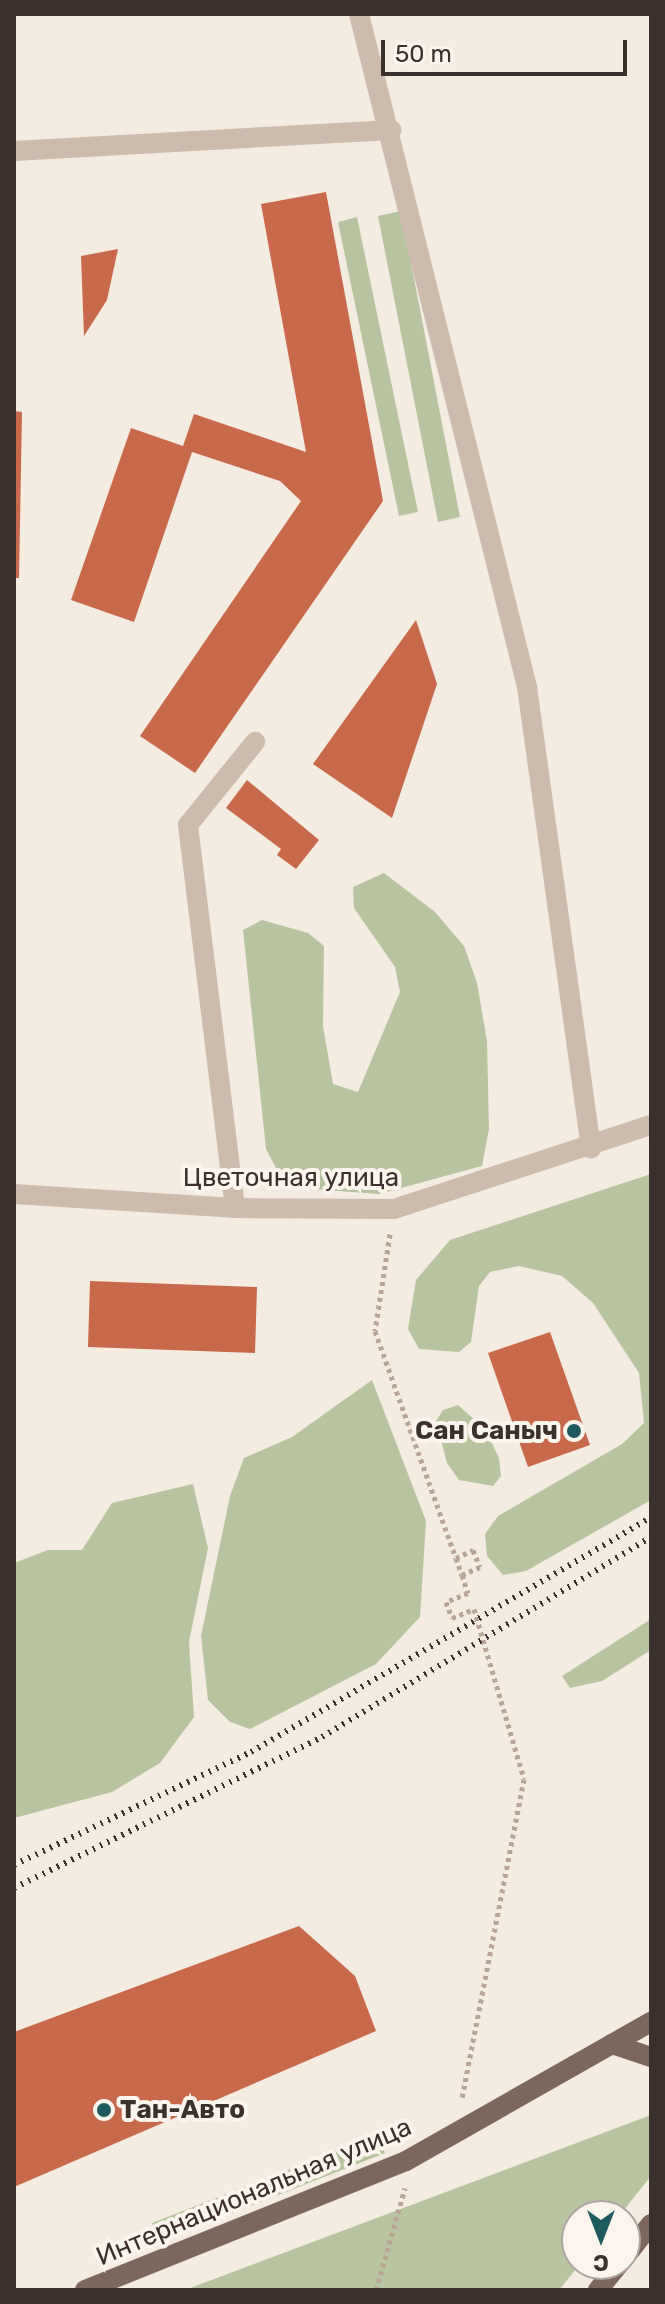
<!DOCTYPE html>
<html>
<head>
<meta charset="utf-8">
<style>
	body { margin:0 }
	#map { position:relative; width:665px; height:2304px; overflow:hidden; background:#f4ebe1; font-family:Rubik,sans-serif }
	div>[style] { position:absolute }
	.green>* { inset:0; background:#b8c4a0 }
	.building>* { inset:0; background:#c8694b }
	.path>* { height:5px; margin-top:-2.5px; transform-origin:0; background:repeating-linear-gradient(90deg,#b9a596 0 4px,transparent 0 8px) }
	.minor>* { height:20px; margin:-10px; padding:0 10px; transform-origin:10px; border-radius:10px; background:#cdbbac }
	.major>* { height:20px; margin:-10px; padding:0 10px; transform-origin:10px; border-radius:10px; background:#7d675c }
	.rail>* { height:6px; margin-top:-3px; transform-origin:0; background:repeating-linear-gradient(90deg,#3b302b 0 2px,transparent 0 8px) }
	.dots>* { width:22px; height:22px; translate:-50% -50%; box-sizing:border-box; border:4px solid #fbf5ee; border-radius:50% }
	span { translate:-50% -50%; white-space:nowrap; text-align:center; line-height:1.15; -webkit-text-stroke:8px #fbf5ee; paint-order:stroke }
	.street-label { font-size:26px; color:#3b302b }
	.poi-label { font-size:26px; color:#3b302b; font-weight:700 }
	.right { translate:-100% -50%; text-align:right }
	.left { translate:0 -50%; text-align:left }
	.frame { position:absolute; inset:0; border:16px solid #3b302b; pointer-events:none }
	.north { position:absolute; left:561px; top:2200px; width:80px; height:80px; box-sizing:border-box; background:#fbf5ee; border:2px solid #aea6a0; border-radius:50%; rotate:180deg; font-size:22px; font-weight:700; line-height:32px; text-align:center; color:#3b302b }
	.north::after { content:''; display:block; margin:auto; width:28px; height:36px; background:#1f5a5e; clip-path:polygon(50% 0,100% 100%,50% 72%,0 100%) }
	.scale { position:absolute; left:381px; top:40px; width:246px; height:36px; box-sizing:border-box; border:4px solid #3b302b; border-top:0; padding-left:10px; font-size:24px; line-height:28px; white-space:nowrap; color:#3b302b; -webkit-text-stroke:6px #fbf5ee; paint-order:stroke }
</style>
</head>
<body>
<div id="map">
	<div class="green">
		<div style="clip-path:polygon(401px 211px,460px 517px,438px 522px,378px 216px)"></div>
		<div style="clip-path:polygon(357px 217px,418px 512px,399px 516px,338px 222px)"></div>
		<div style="clip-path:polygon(384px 873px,435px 912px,464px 946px,477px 983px,487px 1041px,489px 1129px,482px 1166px,379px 1194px,286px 1187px,266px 1149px,243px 930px,262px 920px,308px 933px,324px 946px,323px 1026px,333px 1084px,358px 1092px,400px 992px,395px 967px,354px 908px,353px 887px)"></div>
		<div style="clip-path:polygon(651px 1174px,651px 1500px,526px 1571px,503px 1575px,487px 1556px,485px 1534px,498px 1516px,622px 1444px,644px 1423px,639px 1373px,593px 1303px,562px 1276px,519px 1266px,490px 1272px,479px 1286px,471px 1342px,459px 1352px,419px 1349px,408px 1329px,416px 1280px,450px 1240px)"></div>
		<div style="clip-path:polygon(372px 1380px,426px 1521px,420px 1617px,376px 1664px,250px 1729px,230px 1722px,208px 1700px,201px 1636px,230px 1496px,244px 1458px,292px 1437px)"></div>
		<div style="clip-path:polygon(458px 1405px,485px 1429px,499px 1458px,501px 1476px,493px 1486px,459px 1480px,447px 1463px,436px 1421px,443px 1410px)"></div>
		<div style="clip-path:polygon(193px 1484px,208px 1548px,189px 1642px,194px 1717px,160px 1763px,112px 1792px,14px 1818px,14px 1563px,48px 1550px,82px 1550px,112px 1503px)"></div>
		<div style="clip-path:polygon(651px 1619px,651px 1650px,602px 1681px,570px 1688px,562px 1676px)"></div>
		<div style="clip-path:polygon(651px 2115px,651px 2176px,619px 2216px,577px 2216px,580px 2264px,559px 2290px,185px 2290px)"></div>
		<div style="clip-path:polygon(378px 2135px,385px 2153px,159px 2242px,152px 2223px)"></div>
	</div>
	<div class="building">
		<div style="clip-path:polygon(326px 192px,383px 501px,195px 773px,140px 736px,301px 501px,280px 481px,192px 452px,134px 622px,71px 600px,131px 428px,183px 446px,194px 414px,306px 452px,261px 204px)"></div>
		<div style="clip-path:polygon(118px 249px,107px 300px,84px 336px,81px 256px)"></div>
		<div style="clip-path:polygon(14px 411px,22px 412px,19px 578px,14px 578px)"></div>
		<div style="clip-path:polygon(416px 620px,437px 684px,392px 818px,313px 764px)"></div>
		<div style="clip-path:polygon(247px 780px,319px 840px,296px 869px,277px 855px,281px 849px,226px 808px)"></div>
		<div style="clip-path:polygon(90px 1281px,257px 1287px,255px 1353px,88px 1347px)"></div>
		<div style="clip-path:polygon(550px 1332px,590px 1445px,528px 1467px,488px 1353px)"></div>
		<div style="clip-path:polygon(299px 1926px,355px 1976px,376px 2031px,14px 2187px,14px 2032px)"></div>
	</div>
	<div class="path">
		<div style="left:390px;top:1234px;width:98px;rotate:98.8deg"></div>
		<div style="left:375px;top:1331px;width:241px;rotate:70.4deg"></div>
		<div style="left:456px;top:1558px;width:19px;rotate:-25deg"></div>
		<div style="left:473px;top:1550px;width:18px;rotate:68deg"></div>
		<div style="left:480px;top:1567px;width:20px;rotate:156deg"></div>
		<div style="left:462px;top:1575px;width:19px;rotate:72deg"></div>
		<div style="left:468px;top:1593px;width:24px;rotate:158deg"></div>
		<div style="left:446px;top:1602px;width:17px;rotate:69deg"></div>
		<div style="left:452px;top:1618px;width:24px;rotate:-22deg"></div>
		<div style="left:474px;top:1609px;width:177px;rotate:73.6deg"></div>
		<div style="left:524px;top:1779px;width:326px;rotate:101deg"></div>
		<div style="left:456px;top:1558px;width:18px;rotate:71deg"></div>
		<div style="left:376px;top:2290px;width:106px;rotate:-74.1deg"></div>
	</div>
	<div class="minor">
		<div style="left:359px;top:14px;width:694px;rotate:75.98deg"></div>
		<div style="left:527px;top:687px;width:466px;rotate:82.1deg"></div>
		<div style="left:14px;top:151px;width:378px;rotate:-3.2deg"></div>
		<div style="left:14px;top:1194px;width:221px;rotate:3.6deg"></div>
		<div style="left:235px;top:1208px;width:159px;rotate:0.4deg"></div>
		<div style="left:394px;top:1209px;width:270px;rotate:-18.1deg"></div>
		<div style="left:235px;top:1208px;width:386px;rotate:-97deg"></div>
		<div style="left:188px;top:825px;width:107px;rotate:-51.1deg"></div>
	</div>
	<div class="major">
		<div style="left:612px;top:2044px;width:41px;rotate:18.4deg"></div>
		<div style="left:625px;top:2257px;width:42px;rotate:-51.8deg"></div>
		<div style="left:85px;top:2290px;width:346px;rotate:-21.9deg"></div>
		<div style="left:406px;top:2161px;width:282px;rotate:-29.6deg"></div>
		<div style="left:598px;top:2290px;width:33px;rotate:-51deg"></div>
	</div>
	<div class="rail">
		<div style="left:14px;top:1865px;width:263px;rotate:-25.5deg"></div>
		<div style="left:251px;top:1752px;width:464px;rotate:-30.4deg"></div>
		<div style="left:14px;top:1888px;width:343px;rotate:-26.1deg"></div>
		<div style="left:322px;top:1737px;width:385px;rotate:-31.3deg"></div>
	</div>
	<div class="dots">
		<div style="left:574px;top:1431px;background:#1f5a5e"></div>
		<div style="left:104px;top:2110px;background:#1f5a5e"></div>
	</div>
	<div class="street-label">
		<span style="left:291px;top:1178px">Цветочная улица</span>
		<span style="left:254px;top:2192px;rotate:-23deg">Интернациональная улица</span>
	</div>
	<div class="poi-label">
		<span class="right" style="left:558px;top:1431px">Сан Саныч</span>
		<span class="left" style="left:120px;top:2110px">Тан-Авто</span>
	</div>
	<div class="frame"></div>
	<div class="north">С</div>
	<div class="scale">50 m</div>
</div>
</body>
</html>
